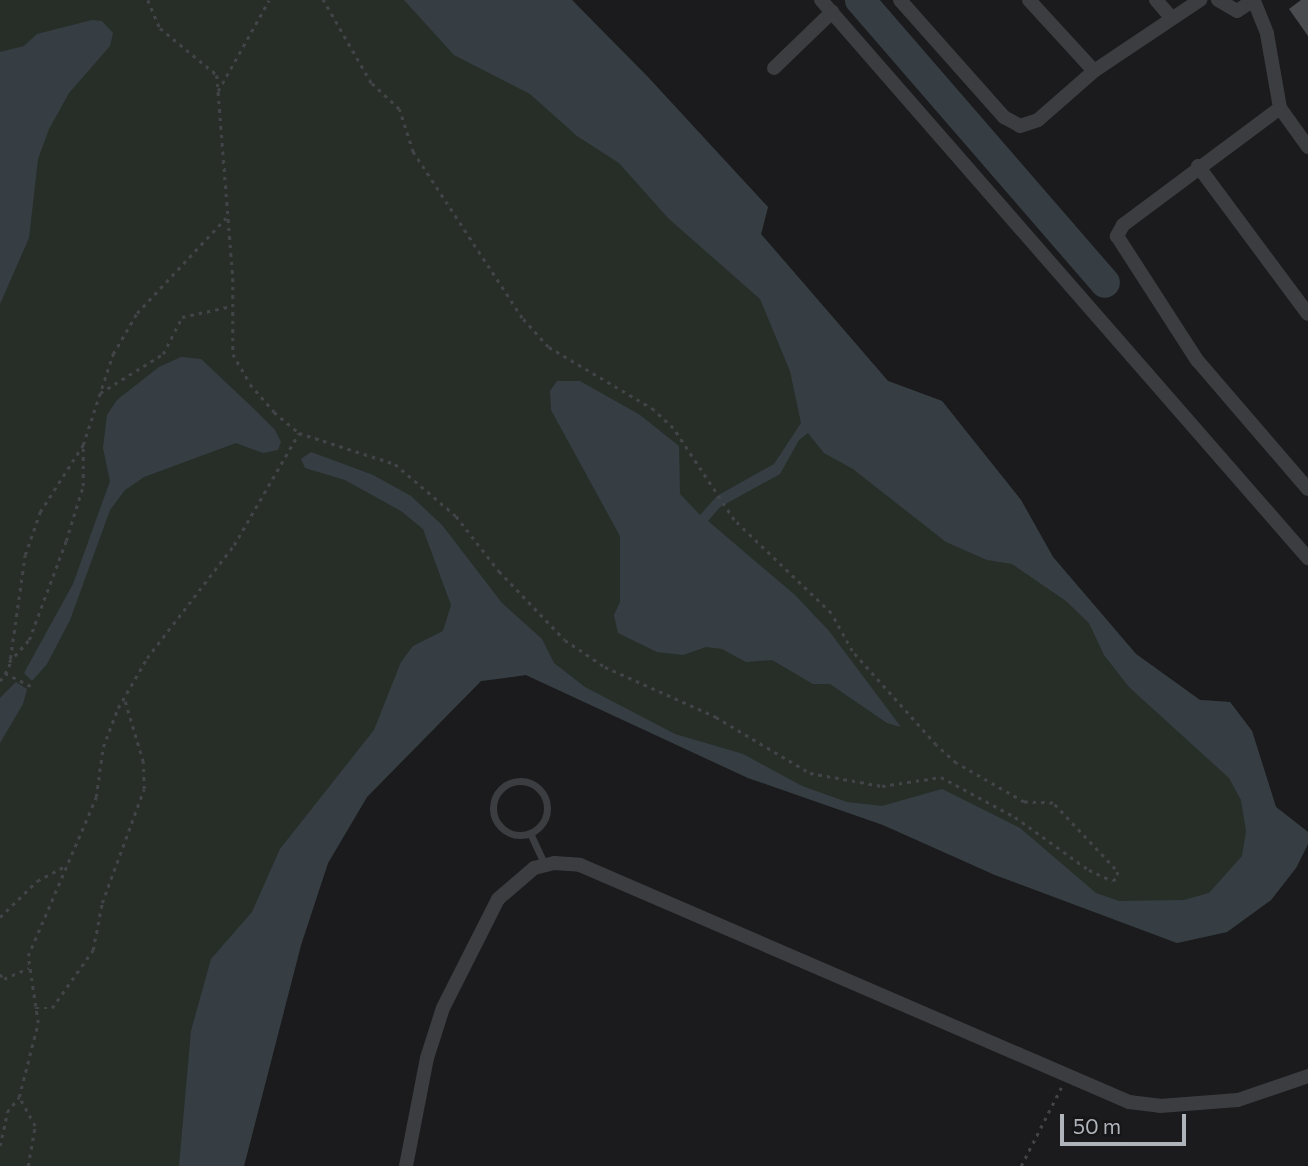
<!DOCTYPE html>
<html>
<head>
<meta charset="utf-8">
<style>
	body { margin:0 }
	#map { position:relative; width:1308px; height:1166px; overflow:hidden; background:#1b1b1d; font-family:Commissioner,sans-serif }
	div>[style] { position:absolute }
	.green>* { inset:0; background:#272e28 }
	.water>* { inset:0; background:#363e44 }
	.river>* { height:30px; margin:-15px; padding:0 15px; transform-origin:15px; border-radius:15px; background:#363e44 }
	.building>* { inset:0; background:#4a4b4f }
	.path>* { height:2.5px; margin-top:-1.25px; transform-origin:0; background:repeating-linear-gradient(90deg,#424448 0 3.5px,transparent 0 8.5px) }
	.lane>* { height:7px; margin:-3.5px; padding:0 3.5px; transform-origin:3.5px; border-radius:3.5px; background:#3c3d41 }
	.lane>.ring { margin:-3.5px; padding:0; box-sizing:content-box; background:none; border:7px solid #3c3d41; border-radius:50% }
	.street>* { height:14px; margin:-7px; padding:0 7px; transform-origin:7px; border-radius:7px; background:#3c3d41 }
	span { translate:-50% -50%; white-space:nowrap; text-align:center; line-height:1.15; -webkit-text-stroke:5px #161618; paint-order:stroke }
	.scale { position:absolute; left:1060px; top:1114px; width:126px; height:32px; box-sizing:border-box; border:4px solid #afb3ba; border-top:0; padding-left:9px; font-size:21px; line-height:24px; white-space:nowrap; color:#afb3ba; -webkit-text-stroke:5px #161618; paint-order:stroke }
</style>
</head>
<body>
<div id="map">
	<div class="green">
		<div style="clip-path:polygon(0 0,572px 0,768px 207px,761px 234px,888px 381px,942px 401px,1021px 500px,1053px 557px,1136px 654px,1200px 700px,1230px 702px,1252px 731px,1276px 807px,1308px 832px,1308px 844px,1296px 868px,1271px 900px,1227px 932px,1177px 943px,995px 875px,883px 825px,748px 778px,526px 675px,481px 681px,367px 797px,328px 863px,301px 945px,244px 1166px,0 1166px)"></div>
	</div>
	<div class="water">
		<div style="clip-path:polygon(404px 0,572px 0,648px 77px,768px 207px,761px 234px,888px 381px,942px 401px,1021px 500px,1053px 557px,1136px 654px,1200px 700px,1230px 702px,1252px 731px,1276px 807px,1308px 832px,1308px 844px,1296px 868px,1271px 900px,1227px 932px,1177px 943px,995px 875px,883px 825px,748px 778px,526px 675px,481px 681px,367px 797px,328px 863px,301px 945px,244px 1166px,179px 1166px,191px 1031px,211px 959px,252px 912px,280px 849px,374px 730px,401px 662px,413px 646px,443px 631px,451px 605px,423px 529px,401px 511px,345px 480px,305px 468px,301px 459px,311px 452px,373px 475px,411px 496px,442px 525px,502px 603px,542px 639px,554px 663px,585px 687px,675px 734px,743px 754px,802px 786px,847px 802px,882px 806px,942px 789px,1020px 828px,1096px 893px,1119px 901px,1184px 900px,1209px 893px,1242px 856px,1246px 831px,1241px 800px,1229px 778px,1129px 687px,1104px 655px,1089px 623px,1066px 601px,1012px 564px,987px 560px,946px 542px,853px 469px,824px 453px,808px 433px,799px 440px,780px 474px,720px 507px,708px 521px,795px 595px,829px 631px,901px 727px,887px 723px,830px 684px,813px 684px,772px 660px,746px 662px,722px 649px,706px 647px,683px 655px,657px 652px,618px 633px,614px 615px,620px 602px,620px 536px,551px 410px,550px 391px,557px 381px,580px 381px,640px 415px,679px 446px,680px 494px,700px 515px,717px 496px,774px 464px,801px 423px,790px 371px,760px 299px,668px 218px,619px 163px,577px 136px,530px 94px,454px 55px)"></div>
		<div style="clip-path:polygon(92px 20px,102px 21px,113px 33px,110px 46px,69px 93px,49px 129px,38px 159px,29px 238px,0 304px,0 52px,24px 46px,37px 34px)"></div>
		<div style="clip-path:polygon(181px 357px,201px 359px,253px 408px,275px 430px,281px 442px,278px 450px,263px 453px,236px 443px,144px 477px,125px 490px,110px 510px,70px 620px,47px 664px,32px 681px,24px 673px,73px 584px,110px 481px,103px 448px,107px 415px,117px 400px,159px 367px)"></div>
		<div style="clip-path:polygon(16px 682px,27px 689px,23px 704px,0 743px,0 698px)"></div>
	</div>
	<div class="river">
		<div style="left:860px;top:0;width:374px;rotate:49.1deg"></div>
	</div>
	<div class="building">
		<div style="clip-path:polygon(1301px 0,1308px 0,1308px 36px,1289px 9px)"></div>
	</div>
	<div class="path">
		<div style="left:148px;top:0;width:30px;rotate:67deg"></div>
		<div style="left:160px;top:28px;width:74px;rotate:39.5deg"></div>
		<div style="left:217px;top:75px;width:204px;rotate:85.5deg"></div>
		<div style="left:233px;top:278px;width:76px;rotate:90deg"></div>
		<div style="left:233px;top:354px;width:34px;rotate:60deg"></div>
		<div style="left:250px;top:384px;width:37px;rotate:49deg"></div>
		<div style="left:274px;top:412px;width:33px;rotate:40deg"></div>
		<div style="left:299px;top:433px;width:101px;rotate:17.9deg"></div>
		<div style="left:395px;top:464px;width:80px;rotate:40.4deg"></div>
		<div style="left:456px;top:516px;width:70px;rotate:52deg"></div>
		<div style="left:499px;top:571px;width:95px;rotate:46.3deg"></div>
		<div style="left:565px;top:640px;width:48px;rotate:34deg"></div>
		<div style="left:605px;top:667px;width:122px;rotate:24.2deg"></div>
		<div style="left:716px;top:717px;width:109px;rotate:30.8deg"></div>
		<div style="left:810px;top:773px;width:73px;rotate:10.2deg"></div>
		<div style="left:882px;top:786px;width:60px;rotate:-8.7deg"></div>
		<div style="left:941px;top:777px;width:84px;rotate:28.4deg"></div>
		<div style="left:1015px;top:817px;width:91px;rotate:35.6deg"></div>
		<div style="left:1089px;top:870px;width:26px;rotate:25deg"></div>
		<div style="left:1113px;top:881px;width:8px;rotate:-50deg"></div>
		<div style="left:1118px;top:875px;width:7px;rotate:-117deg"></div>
		<div style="left:1115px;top:869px;width:91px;rotate:-133.2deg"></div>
		<div style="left:1053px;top:803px;width:29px;rotate:-178deg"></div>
		<div style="left:1024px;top:802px;width:78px;rotate:-150.2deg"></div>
		<div style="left:956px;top:763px;width:27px;rotate:-138deg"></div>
		<div style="left:936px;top:745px;width:126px;rotate:-131.8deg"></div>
		<div style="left:852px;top:651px;width:43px;rotate:-118.9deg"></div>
		<div style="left:831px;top:613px;width:134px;rotate:-136.2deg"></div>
		<div style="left:734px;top:520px;width:110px;rotate:-123.5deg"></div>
		<div style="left:673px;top:428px;width:26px;rotate:-137deg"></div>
		<div style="left:654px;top:410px;width:123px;rotate:-149.3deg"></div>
		<div style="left:548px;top:347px;width:39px;rotate:-132deg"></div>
		<div style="left:522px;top:318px;width:199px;rotate:-123.3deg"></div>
		<div style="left:413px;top:152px;width:45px;rotate:-108deg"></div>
		<div style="left:399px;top:109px;width:38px;rotate:-137deg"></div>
		<div style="left:371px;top:83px;width:96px;rotate:-120deg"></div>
		<div style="left:218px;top:91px;width:104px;rotate:-60.7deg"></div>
		<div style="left:100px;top:393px;width:74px;rotate:-31.8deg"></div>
		<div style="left:163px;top:354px;width:42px;rotate:-62.8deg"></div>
		<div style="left:182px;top:317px;width:51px;rotate:-12.4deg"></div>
		<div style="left:9px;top:662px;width:30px;rotate:-48deg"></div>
		<div style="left:29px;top:640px;width:106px;rotate:-69.5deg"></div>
		<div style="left:66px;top:541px;width:58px;rotate:-72.8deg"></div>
		<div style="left:83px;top:486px;width:41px;rotate:-90deg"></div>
		<div style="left:5px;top:673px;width:33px;rotate:27deg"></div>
		<div style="left:0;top:681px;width:17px;rotate:-57deg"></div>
		<div style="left:9px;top:667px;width:113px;rotate:-81.9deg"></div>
		<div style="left:25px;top:555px;width:46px;rotate:-70.8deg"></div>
		<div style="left:40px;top:512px;width:80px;rotate:-57.3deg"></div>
		<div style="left:83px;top:445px;width:96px;rotate:-71.8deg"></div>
		<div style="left:113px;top:354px;width:48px;rotate:-59.7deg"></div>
		<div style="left:137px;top:313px;width:130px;rotate:-46.9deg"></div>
		<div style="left:0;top:917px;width:52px;rotate:-44.2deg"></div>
		<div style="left:37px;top:881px;width:34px;rotate:-28deg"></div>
		<div style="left:0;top:974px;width:6px;rotate:51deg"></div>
		<div style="left:4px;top:979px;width:27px;rotate:-24deg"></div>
		<div style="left:35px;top:1008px;width:17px"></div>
		<div style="left:52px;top:1008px;width:71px;rotate:-54.7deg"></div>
		<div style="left:93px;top:950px;width:48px;rotate:-79.2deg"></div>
		<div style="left:102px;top:903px;width:121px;rotate:-69.8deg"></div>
		<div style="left:144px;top:789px;width:27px;rotate:-92deg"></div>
		<div style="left:143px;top:762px;width:67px;rotate:-106.5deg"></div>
		<div style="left:0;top:1146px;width:35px;rotate:-78deg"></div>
		<div style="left:7px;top:1112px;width:19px;rotate:-51deg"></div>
		<div style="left:28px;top:1166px;width:41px;rotate:-80.1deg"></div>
		<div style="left:35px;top:1126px;width:33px;rotate:-119deg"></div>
		<div style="left:19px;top:1097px;width:76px;rotate:-75.6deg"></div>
		<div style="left:38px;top:1023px;width:68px;rotate:-98.5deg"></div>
		<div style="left:28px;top:956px;width:173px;rotate:-66.8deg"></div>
		<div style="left:96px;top:797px;width:50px;rotate:-82deg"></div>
		<div style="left:103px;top:747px;width:42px;rotate:-69deg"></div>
		<div style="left:118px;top:708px;width:58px;rotate:-59.9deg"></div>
		<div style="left:147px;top:658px;width:143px;rotate:-52.4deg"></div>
		<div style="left:234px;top:545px;width:129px;rotate:-59.9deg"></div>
		<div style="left:1021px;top:1166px;width:88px;rotate:-62.9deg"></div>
	</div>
	<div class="lane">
		<div class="ring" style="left:493px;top:781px;width:47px;height:47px"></div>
		<div style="left:530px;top:833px;width:35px;rotate:65deg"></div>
	</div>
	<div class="street">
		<div style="left:821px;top:0;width:741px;rotate:48.89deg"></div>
		<div style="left:900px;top:0;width:157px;rotate:48.4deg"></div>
		<div style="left:1004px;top:117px;width:18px;rotate:29deg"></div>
		<div style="left:1020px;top:126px;width:19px;rotate:-18deg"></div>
		<div style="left:1038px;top:120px;width:74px;rotate:-41.2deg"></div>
		<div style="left:1094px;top:71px;width:128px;rotate:-33.8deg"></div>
		<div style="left:1029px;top:0;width:96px;rotate:47.5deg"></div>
		<div style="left:1156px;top:0;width:23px;rotate:49deg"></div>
		<div style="left:1218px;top:0;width:22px;rotate:30deg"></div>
		<div style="left:1237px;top:11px;width:20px;rotate:-33deg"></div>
		<div style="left:1254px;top:1px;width:35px;rotate:68deg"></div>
		<div style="left:1267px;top:34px;width:75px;rotate:80deg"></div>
		<div style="left:1280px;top:108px;width:48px;rotate:54.3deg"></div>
		<div style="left:774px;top:68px;width:81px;rotate:-44deg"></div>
		<div style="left:1280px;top:108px;width:196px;rotate:143.3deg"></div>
		<div style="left:1123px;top:225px;width:13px;rotate:119deg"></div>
		<div style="left:1117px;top:236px;width:148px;rotate:57.2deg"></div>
		<div style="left:1197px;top:360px;width:170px;rotate:49.3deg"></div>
		<div style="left:1198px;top:166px;width:184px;rotate:53.4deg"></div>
		<div style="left:406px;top:1166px;width:110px;rotate:-79deg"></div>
		<div style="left:427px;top:1058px;width:52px;rotate:-72.3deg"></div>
		<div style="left:443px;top:1008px;width:122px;rotate:-63.2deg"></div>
		<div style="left:498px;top:899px;width:48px;rotate:-40.7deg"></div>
		<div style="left:534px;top:868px;width:21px;rotate:-14deg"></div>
		<div style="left:554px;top:863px;width:26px;rotate:4deg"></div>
		<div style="left:580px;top:865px;width:598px;rotate:23.35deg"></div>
		<div style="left:1129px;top:1102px;width:31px;rotate:7deg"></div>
		<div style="left:1160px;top:1106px;width:78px;rotate:-4.4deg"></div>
		<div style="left:1238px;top:1100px;width:74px;rotate:-18.9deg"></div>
	</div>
	<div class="scale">50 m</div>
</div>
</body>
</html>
